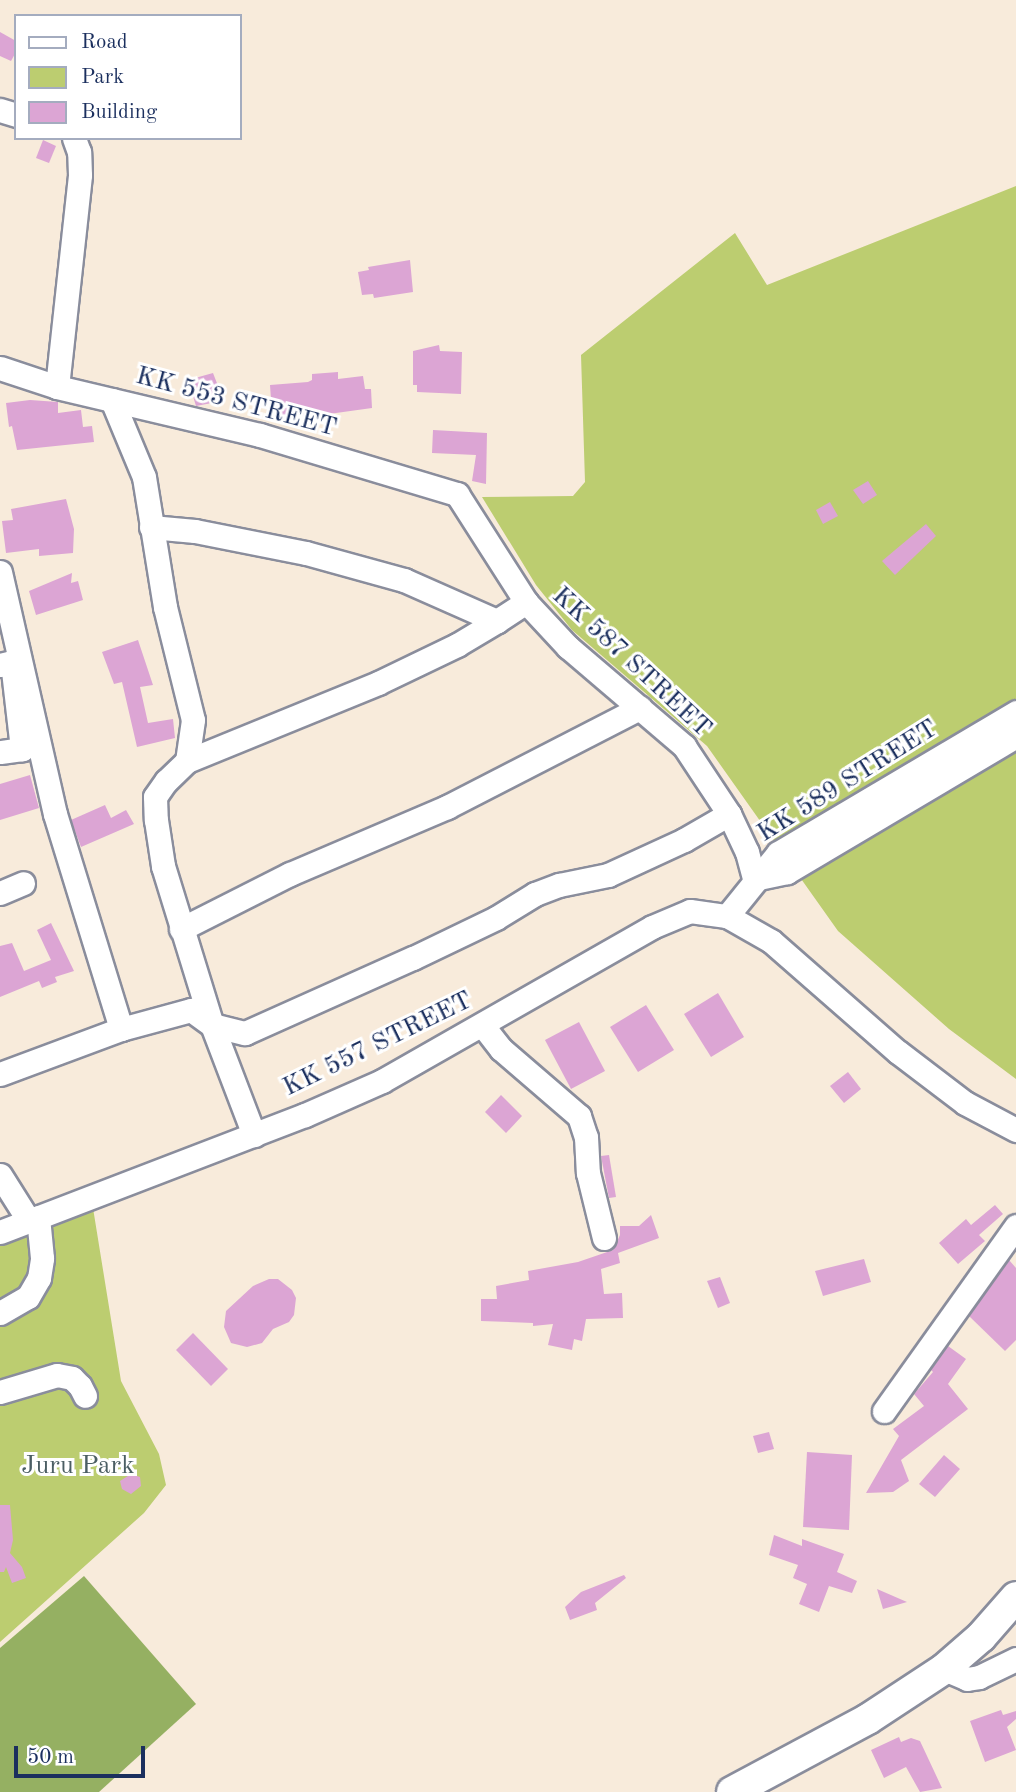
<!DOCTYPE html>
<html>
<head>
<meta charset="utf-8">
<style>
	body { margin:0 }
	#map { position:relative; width:1016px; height:1792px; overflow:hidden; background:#f8ebdb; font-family:"Old Standard TT",serif }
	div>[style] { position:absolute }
	.green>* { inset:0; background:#bccd70 }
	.forest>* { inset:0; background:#95b062 }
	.building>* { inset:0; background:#dca5d4 }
	.roads { filter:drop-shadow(2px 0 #8a8d9c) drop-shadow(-2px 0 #8a8d9c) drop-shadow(0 2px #8a8d9c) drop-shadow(0 -2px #8a8d9c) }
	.minor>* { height:23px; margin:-11.5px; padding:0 11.5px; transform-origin:11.5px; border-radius:11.5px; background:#fff }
	.major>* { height:30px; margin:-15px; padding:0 15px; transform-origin:15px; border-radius:15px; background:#fff }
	span { translate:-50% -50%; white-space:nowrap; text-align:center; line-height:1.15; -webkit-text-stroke:6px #fff; paint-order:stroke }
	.street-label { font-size:26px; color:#1b2f5e }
	.park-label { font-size:26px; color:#4b5e63 }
	.legend { position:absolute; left:14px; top:14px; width:228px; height:126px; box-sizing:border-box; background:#fff; border:2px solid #a4acbf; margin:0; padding:9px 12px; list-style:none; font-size:21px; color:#1b2f5e }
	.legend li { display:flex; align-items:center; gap:14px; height:35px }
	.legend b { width:35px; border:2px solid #a4acbf }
	.scale { position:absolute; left:14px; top:1746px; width:131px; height:32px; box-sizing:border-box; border:4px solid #1b2f5e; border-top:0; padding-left:9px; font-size:21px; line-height:24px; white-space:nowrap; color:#1b2f5e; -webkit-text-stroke:5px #fff; paint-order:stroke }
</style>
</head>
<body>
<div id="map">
	<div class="green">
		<div style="clip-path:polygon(1016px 186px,1016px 1079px,949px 1029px,838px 931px,707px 746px,572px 630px,536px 585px,482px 497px,573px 496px,585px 482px,581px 355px,735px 233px,767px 285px)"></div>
		<div style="clip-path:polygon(93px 1208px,121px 1381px,159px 1454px,166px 1485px,144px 1513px,0 1642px,0 1241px)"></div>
	</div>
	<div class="forest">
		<div style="clip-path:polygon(84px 1576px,196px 1704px,99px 1792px,0 1792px,0 1648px)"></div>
	</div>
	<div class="building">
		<div style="clip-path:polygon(0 32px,16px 41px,16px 52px,11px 61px,0 56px)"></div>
		<div style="clip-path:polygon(43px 140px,56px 146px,49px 163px,36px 158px)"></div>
		<div style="clip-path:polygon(410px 260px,413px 292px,374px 298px,373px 294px,362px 295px,358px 272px,369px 270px,368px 267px)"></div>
		<div style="clip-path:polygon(439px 345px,440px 351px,462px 352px,461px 394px,417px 392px,417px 385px,413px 385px,413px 351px)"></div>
		<div style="clip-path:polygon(338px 372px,338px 379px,363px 376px,365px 389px,371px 389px,372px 408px,300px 418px,272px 414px,270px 385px,308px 382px,312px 380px,312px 374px)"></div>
		<div style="clip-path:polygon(213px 373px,220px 391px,215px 393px,217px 402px,196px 406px,188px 380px)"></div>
		<div style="clip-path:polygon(30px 400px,58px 402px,58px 413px,81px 410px,83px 427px,92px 426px,94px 442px,17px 450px,12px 426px,9px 427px,6px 403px)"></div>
		<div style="clip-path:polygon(433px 430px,487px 433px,486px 484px,472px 481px,476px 455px,432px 453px)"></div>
		<div style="clip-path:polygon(868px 481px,877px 495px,863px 504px,853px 490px)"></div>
		<div style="clip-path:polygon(66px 499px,74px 529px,73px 553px,39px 556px,39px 549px,6px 553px,2px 521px,13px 520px,11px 509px)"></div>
		<div style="clip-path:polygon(830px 502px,838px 516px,823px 524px,816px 510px)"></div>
		<div style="clip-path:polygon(926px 524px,936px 536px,895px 575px,882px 561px)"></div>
		<div style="clip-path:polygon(72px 573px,71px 583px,78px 581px,83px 600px,36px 615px,29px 591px)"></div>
		<div style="clip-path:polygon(138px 640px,153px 685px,140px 687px,148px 723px,173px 719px,175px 738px,137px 747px,122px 682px,114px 684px,102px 652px)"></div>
		<div style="clip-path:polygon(30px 775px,39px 808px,0 820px,0 784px)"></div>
		<div style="clip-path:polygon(105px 805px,111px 818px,126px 810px,134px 824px,81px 847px,71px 820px)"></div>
		<div style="clip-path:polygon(51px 923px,74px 971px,55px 977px,57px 982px,42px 988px,39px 981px,0 997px,0 946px,12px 943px,24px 971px,51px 960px,37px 930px)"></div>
		<div style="clip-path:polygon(718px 993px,744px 1037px,711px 1057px,684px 1014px)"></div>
		<div style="clip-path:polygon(646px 1005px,674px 1050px,638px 1072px,610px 1027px)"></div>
		<div style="clip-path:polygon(579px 1022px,605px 1071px,571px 1089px,545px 1040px)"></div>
		<div style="clip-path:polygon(848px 1072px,861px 1089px,844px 1103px,830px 1086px)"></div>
		<div style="clip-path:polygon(501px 1095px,522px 1116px,506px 1133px,485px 1112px)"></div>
		<div style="clip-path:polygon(609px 1155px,616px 1197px,609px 1198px,601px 1156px)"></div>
		<div style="clip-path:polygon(995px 1205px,1003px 1214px,979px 1235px,985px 1241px,958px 1264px,939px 1243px,966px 1219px,971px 1225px)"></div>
		<div style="clip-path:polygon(651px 1215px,659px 1238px,618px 1253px,620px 1263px,601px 1269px,604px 1294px,622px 1293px,623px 1318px,586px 1319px,582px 1341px,574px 1339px,572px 1350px,548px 1345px,553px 1324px,533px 1326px,533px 1323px,481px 1321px,481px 1299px,497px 1299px,496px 1286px,529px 1280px,528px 1271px,578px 1262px,613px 1250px,620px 1235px,620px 1226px,639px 1226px)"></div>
		<div style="clip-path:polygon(864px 1259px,871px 1282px,823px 1296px,815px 1271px)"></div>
		<div style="clip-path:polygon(1009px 1260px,1016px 1268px,1016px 1340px,1005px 1351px,969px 1316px)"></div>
		<div style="clip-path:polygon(720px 1277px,730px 1303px,718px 1308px,707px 1281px)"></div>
		<div style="clip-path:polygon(269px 1279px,278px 1279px,292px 1290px,296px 1298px,294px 1315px,289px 1322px,273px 1329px,262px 1343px,247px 1347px,231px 1343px,224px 1327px,226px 1311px,253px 1286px)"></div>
		<div style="clip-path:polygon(193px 1333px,228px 1369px,211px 1386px,176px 1350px)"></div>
		<div style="clip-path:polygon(948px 1346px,966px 1359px,948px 1384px,968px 1409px,901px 1460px,909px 1481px,893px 1492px,866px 1493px,899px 1436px,893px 1429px,924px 1406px,914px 1394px,933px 1372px,931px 1370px)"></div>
		<div style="clip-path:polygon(769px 1432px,774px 1449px,758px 1453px,753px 1436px)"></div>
		<div style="clip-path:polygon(807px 1452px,852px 1455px,849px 1530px,803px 1527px)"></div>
		<div style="clip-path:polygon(944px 1455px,960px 1469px,935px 1497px,919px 1484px)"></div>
		<div style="clip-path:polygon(131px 1474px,140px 1477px,141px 1486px,131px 1494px,122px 1489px,120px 1481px)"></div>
		<div style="clip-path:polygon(0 1505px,10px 1505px,13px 1540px,10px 1553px,22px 1567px,26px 1578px,12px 1583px,6px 1567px,4px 1572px,0 1572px)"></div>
		<div style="clip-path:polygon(774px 1535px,802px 1546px,802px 1539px,844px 1554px,837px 1572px,857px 1581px,852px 1593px,829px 1586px,819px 1612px,799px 1604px,807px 1584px,793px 1578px,798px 1565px,769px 1555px)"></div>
		<div style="clip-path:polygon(624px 1575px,626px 1578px,595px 1603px,597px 1610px,570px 1620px,565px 1607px,581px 1592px)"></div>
		<div style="clip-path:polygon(877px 1589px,907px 1602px,883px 1609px)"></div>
		<div style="clip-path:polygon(1001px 1710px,1003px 1715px,1016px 1711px,1016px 1719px,1007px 1727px,1016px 1750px,985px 1762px,970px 1721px)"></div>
		<div style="clip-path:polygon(899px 1737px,901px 1742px,911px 1738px,920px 1741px,942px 1788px,920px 1792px,906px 1767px,884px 1778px,871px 1750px)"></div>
	</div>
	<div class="roads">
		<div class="minor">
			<div style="left:0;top:110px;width:17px;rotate:17deg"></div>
			<div style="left:0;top:368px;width:60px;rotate:18.4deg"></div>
			<div style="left:57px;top:387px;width:209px;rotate:13.3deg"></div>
			<div style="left:260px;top:435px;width:206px;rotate:16.7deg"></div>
			<div style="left:457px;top:494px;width:128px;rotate:57.4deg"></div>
			<div style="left:526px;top:602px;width:62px;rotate:47deg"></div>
			<div style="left:568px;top:647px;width:153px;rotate:40.5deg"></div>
			<div style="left:684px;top:746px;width:82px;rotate:56.5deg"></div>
			<div style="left:729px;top:814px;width:42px;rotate:64.7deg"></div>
			<div style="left:747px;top:852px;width:28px;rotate:75deg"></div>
			<div style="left:57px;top:387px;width:213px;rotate:-83.8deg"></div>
			<div style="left:80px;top:175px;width:23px;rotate:-92deg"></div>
			<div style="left:79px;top:152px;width:15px;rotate:-110deg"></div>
			<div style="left:112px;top:400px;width:83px;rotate:67.4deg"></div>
			<div style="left:144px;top:477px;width:132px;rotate:80.8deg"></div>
			<div style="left:165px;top:607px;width:116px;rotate:76.1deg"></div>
			<div style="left:193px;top:720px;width:41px;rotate:98.3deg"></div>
			<div style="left:187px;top:761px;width:29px;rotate:136deg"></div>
			<div style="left:166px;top:781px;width:19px;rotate:125deg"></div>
			<div style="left:155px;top:797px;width:23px;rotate:88deg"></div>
			<div style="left:156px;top:820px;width:47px;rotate:81.3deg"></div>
			<div style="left:163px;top:866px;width:166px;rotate:72.9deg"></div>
			<div style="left:212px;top:1025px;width:34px;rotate:14deg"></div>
			<div style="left:245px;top:1033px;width:184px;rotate:-24.1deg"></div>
			<div style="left:413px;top:958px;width:92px;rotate:-25.7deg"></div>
			<div style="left:496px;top:918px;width:46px;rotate:-31.6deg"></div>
			<div style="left:535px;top:894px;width:26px;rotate:-21deg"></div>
			<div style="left:559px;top:885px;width:50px;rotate:-11.5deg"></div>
			<div style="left:608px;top:875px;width:84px;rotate:-24.7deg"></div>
			<div style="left:684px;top:840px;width:52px;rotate:-30deg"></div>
			<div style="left:151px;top:527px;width:44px;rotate:5.2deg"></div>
			<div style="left:195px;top:531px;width:113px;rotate:11.2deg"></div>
			<div style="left:306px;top:553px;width:102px;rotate:15.4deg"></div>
			<div style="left:404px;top:580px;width:102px;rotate:23.8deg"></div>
			<div style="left:497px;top:621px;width:35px;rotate:-33deg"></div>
			<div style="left:0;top:572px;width:248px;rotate:77.2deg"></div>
			<div style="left:55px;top:814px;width:225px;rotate:72.9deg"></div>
			<div style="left:0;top:665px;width:12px;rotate:-14deg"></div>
			<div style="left:12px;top:662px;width:88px;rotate:83.4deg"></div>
			<div style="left:22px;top:749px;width:22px;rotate:172deg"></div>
			<div style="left:187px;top:761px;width:206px;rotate:-22.2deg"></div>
			<div style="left:378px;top:683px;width:88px;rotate:-25.7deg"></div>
			<div style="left:457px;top:645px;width:47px;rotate:-31deg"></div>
			<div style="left:754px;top:879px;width:34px;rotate:-12deg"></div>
			<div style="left:787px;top:872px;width:266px;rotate:-30.7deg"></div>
			<div style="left:0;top:893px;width:25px;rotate:-23deg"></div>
			<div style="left:727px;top:916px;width:81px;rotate:-51deg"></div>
			<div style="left:778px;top:853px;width:277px;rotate:-30.6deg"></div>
			<div style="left:181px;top:929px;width:122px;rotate:-26.8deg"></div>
			<div style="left:290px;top:874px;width:171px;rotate:-23.1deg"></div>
			<div style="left:447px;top:807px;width:217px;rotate:-27.2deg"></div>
			<div style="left:483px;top:1026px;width:29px;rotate:52deg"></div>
			<div style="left:501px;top:1049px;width:103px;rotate:40.7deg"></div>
			<div style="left:579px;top:1116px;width:22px;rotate:72deg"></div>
			<div style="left:586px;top:1137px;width:36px;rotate:87deg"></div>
			<div style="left:588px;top:1173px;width:67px;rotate:76.2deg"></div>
			<div style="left:0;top:1074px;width:129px;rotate:-20.4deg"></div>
			<div style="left:121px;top:1029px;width:73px;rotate:-15.2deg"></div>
			<div style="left:191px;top:1010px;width:26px;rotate:36deg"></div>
			<div style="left:212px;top:1025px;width:118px;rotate:69.1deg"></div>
			<div style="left:0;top:1175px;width:54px;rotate:57.8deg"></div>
			<div style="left:0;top:1232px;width:327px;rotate:-21deg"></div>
			<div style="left:305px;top:1115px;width:84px;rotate:-23.8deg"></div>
			<div style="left:382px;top:1081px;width:311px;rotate:-29.7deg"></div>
			<div style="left:652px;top:927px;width:41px;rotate:-22.8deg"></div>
			<div style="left:690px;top:911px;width:37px;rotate:8deg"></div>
			<div style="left:727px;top:916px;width:51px;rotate:29.6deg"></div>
			<div style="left:771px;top:941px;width:169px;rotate:41.2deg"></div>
			<div style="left:898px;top:1052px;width:84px;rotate:37.3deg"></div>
			<div style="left:965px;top:1103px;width:58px;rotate:27.9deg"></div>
			<div style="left:0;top:1313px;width:32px;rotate:-30deg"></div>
			<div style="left:28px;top:1297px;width:22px;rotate:-60deg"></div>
			<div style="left:39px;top:1278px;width:20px;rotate:-81deg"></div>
			<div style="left:42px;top:1258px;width:41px;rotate:-95.6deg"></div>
			<div style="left:0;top:1392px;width:59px;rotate:-16.6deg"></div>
			<div style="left:57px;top:1375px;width:15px;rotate:11deg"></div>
			<div style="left:72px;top:1378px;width:11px;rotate:45deg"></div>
			<div style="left:80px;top:1386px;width:11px;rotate:63deg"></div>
			<div style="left:884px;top:1411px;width:227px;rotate:-54.5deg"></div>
			<div style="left:944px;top:1669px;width:25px;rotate:23deg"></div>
			<div style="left:967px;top:1679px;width:12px;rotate:-9deg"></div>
			<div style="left:979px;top:1677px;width:41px;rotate:-25.9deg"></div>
		</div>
		<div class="major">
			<div style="left:732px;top:1792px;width:154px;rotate:-28.2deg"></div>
			<div style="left:868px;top:1719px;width:91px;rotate:-33.3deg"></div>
			<div style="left:944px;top:1669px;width:49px;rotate:-40.9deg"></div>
			<div style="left:981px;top:1637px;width:53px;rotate:-48.8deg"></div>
		</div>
	</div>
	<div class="street-label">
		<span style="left:236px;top:403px;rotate:15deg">KK 553 STREET</span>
		<span style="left:631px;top:663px;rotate:43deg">KK 587 STREET</span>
		<span style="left:848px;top:782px;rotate:-32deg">KK 589 STREET</span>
		<span style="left:378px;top:1045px;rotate:-26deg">KK 557 STREET</span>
	</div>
	<div class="park-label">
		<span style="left:78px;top:1467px">Juru Park</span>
	</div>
	<ul class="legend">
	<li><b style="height:9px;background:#fff"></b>Road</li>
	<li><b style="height:19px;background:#bccd70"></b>Park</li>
	<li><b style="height:19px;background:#dca5d4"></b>Building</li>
	</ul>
	<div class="scale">50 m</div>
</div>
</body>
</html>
